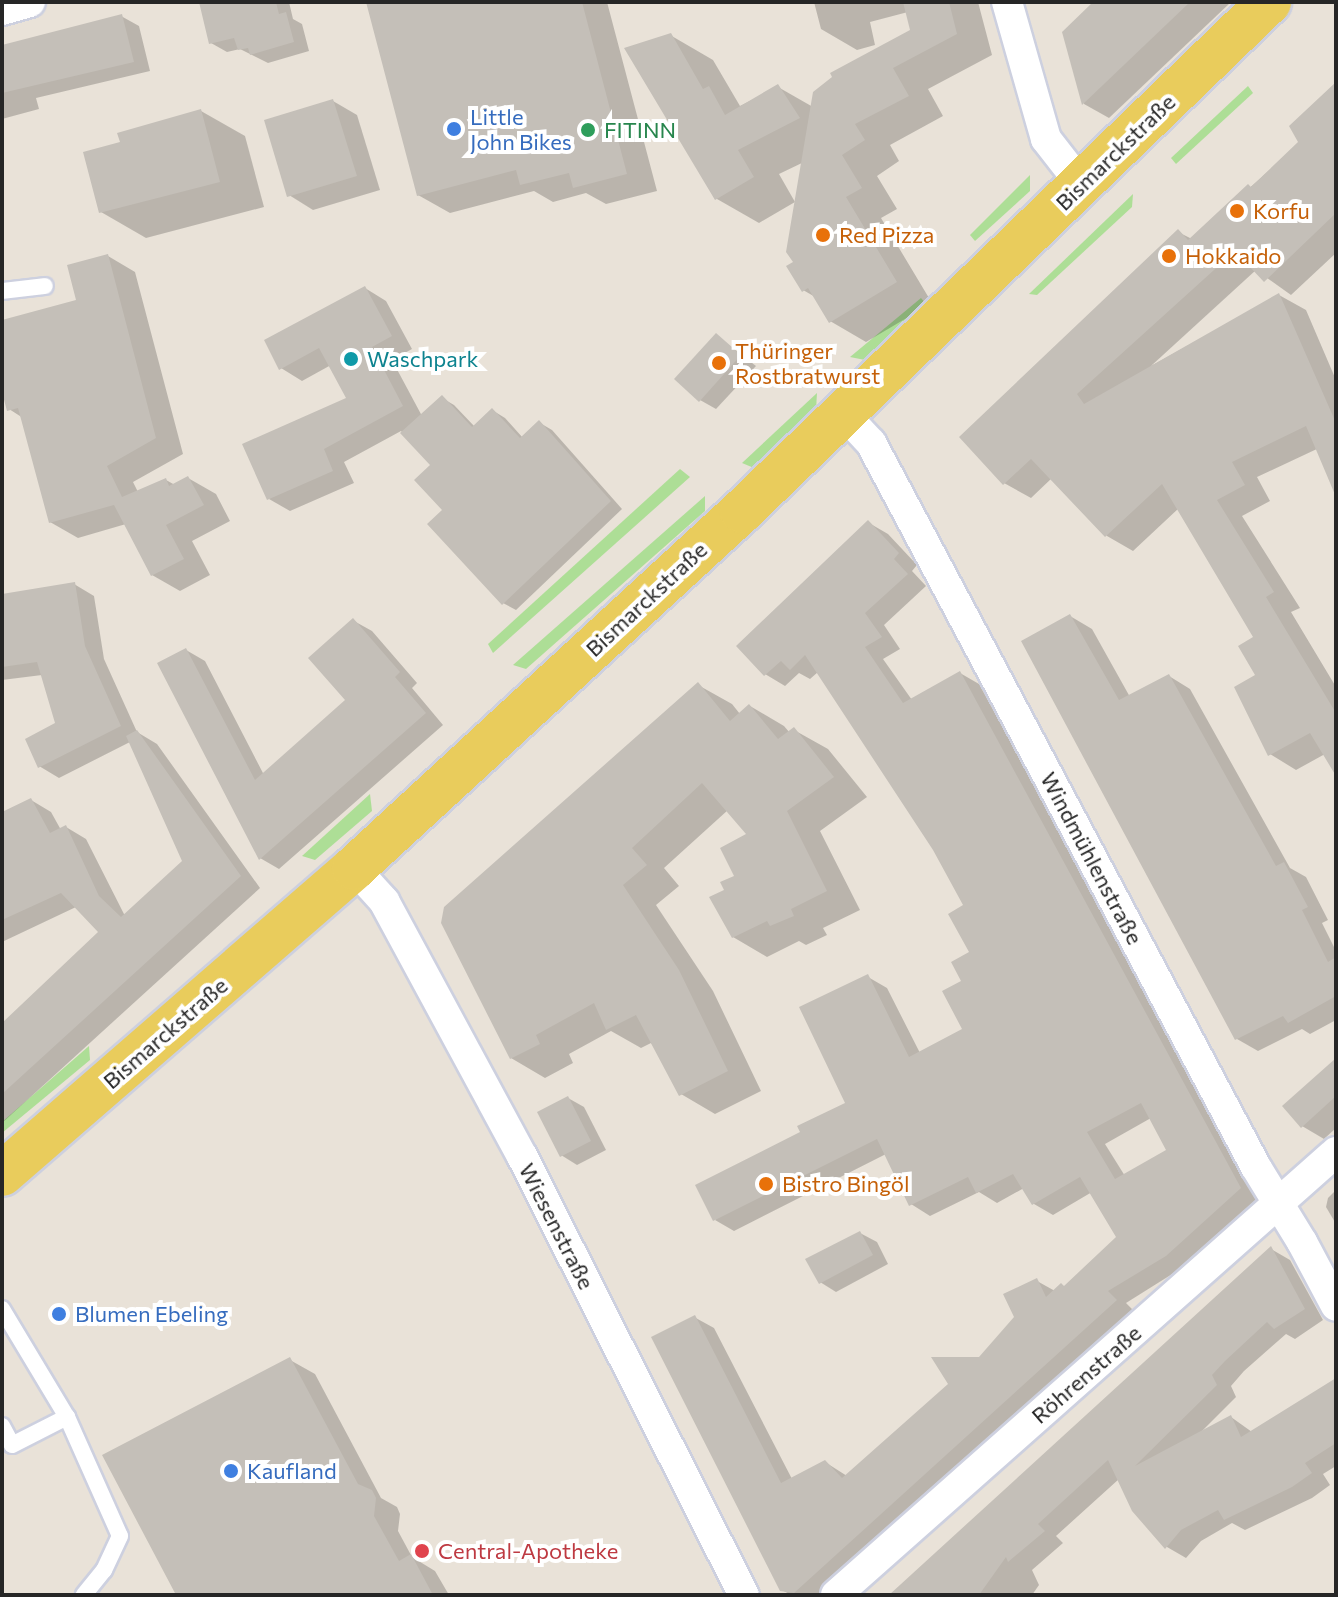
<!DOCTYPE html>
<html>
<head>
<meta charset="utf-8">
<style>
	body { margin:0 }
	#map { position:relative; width:1338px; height:1597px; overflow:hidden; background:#e9e2d8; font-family:Commissioner,sans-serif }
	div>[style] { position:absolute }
	.green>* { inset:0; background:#adde96 }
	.shadow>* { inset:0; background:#0003 }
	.building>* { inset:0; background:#c4bfb8 }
	.roads { filter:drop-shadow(2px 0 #cdd0df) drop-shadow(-2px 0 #cdd0df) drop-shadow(0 2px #cdd0df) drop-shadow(0 -2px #cdd0df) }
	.service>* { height:16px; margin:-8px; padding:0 8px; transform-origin:8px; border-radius:8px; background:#fff }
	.minor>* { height:30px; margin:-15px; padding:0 15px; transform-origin:15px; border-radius:15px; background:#fff }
	.primary>* { height:44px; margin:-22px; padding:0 22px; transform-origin:22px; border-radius:22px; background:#e9cc5c }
	.dots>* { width:22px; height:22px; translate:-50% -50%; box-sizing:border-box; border:4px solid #fff; border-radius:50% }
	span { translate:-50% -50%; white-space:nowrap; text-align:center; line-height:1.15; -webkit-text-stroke:8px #fff; paint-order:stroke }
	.shop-label { font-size:22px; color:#366cbe }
	.left { translate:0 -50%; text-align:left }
	.leisure-label { font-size:22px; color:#27864d }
	.street-label { font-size:22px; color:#262626 }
	.food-label { font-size:22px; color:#c56008 }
	.culture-label { font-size:22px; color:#0d838f }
	.health-label { font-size:22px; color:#be3a42 }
	.frame { position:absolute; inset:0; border:4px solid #262626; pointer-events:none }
</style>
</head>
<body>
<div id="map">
	<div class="green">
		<div style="clip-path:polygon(1248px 86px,1253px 93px,1176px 164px,1171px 158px)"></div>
		<div style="clip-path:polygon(1030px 175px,1030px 191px,975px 241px,970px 235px)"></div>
		<div style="clip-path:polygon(1133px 194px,1132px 207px,1037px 295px,1029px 294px)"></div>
		<div style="clip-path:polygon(921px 298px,926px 304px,865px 360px,850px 357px)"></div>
		<div style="clip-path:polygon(817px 393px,816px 410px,754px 468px,742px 463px)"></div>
		<div style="clip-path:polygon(680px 469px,690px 477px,493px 653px,488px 644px)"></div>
		<div style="clip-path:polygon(705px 496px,705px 511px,526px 669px,513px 665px)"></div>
		<div style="clip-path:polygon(370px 794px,372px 811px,315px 860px,302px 856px)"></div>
		<div style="clip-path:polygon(89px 1046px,90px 1060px,2px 1133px,2px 1122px)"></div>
	</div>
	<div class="shadow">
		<div style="clip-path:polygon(201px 2px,289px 2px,293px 19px,302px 24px,309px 51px,268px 63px,240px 49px,227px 52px,211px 43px)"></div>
		<div style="clip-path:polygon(368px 2px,607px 2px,657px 191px,606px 204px,586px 193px,553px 202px,534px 191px,450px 213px,418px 195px)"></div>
		<div style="clip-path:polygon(814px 2px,978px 2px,992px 55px,928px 89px,943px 116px,890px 145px,899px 161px,877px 176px,897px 209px,881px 218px,932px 303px,866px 342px,830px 321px,817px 298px,803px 290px,796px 263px,804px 162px,779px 174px,795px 202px,759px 223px,717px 199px,670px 35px,713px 60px,740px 106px,778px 87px,813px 107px,912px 31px,908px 12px,870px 22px,875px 45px,857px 50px,821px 29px)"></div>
		<div style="clip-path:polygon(1096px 2px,1231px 2px,1109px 118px,1084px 104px,1064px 32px)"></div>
		<div style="clip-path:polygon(121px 16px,139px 26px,150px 71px,36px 98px,39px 109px,2px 119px,2px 47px)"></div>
		<div style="clip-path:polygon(1336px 84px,1336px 253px,1291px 295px,1256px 270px,1151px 366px,1279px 295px,1306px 310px,1336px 380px,1336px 482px,1319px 448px,1257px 477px,1270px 501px,1242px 516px,1300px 608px,1291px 612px,1336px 687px,1336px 771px,1325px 754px,1296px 770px,1270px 754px,1255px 638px,1179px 508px,1133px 551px,1107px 536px,1052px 478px,1031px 498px,1004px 483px,1178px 232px,1192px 239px,1300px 143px)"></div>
		<div style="clip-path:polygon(333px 101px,357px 115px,380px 190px,313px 210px,289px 195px)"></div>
		<div style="clip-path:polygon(201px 111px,245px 136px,264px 207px,146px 238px,101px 212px,122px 144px)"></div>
		<div style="clip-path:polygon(108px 256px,135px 272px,183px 454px,133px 482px,138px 492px,166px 480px,175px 485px,188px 478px,216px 494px,230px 521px,192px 541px,210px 575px,180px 591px,152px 575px,126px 524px,78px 538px,50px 522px,23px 418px,9px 409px,2px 384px,2px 322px,79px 301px)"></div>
		<div style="clip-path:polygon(365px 288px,386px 301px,412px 349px,392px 360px,422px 416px,442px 398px,454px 405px,475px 427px,492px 410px,505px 418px,523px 438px,540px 423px,552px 430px,622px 509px,516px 610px,503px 603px,445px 510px,433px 466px,401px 431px,344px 462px,354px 483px,290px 511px,269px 499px,349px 399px,331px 365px,302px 381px,281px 368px)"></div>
		<div style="clip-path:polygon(717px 336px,756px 366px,716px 409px,700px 400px)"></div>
		<div style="clip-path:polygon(evenodd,869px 523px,888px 534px,917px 565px,912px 571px,926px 586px,884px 625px,900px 649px,883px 659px,912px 700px,960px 673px,979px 684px,1259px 1200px,1185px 1266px,1126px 1303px,1135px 1312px,823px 1595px,791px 1595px,782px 1590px,694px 1317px,714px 1328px,792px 1479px,825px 1462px,847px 1476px,980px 1359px,1017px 1317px,1037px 1281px,1055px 1291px,1065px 1287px,1119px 1237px,1092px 1192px,1053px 1215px,1034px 1204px,1024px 1188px,997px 1203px,979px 1192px,930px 1216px,911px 1204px,886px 1154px,734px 1231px,715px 1220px,802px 1133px,847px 1104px,868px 977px,887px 988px,920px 1053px,964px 1030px,964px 982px,972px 953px,966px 906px,935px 849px,818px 672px,810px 679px,799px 673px,785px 686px,765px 674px,869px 523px,1151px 1118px,1169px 1151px,1125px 1176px,1105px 1144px,1151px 1118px)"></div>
		<div style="clip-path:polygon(74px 584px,94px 596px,104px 659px,137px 732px,157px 744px,260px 888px,2px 1123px,2px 1026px,101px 932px,76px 907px,2px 942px,2px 867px,31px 800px,51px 812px,61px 830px,66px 827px,86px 839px,125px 916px,184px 862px,130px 742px,59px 778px,39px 766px,57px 724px,42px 675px,2px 680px,2px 605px)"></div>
		<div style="clip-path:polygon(1070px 616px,1092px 629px,1130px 697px,1169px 676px,1190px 689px,1290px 868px,1306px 877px,1328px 920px,1322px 923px,1336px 951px,1336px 1020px,1310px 1034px,1302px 1029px,1258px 1051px,1237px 1039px)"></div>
		<div style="clip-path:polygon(354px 621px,372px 631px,417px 683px,412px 688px,443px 725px,279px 869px,260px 858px,186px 650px,205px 661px,264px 775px,347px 700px)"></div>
		<div style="clip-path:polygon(698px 685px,732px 704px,740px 714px,750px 706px,784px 726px,790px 733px,794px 730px,828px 749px,867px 797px,820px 831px,860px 910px,823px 928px,827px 935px,806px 945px,799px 941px,767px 957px,733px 937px,727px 891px,737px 877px,749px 834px,728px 810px,664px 868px,679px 886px,656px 905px,713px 991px,761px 1091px,715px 1114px,681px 1094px,659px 1052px,651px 1043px,641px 1048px,611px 1031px,569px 1054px,573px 1063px,545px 1078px,511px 1058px)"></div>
		<div style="clip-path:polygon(1336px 1060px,1336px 1128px,1324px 1139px,1302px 1126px)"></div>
		<div style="clip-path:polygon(568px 1098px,584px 1107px,606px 1150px,577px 1165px,561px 1155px)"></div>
		<div style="clip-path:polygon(1336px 1190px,1336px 1224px,1326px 1207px,1328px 1198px)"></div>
		<div style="clip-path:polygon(860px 1233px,877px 1242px,888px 1264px,836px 1292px,820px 1282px)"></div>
		<div style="clip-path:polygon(1271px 1249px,1290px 1260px,1323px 1320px,1295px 1339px,1286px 1334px,1244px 1371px,1231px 1386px,1236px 1397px,1200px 1433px,1231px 1417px,1252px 1432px,1336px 1380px,1336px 1466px,1323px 1474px,1330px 1485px,1312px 1498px,1245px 1530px,1232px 1523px,1201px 1541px,1186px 1558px,1167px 1547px,1134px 1510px,1119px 1479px,1056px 1536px,1063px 1543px,1032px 1570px,1039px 1585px,1032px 1595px,891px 1595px)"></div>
		<div style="clip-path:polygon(290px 1360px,315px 1374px,381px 1498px,397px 1507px,400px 1514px,398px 1531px,412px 1557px,435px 1571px,449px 1595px,176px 1595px)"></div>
	</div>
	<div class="building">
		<div style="clip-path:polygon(199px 2px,276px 2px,279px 14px,286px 12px,294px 42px,250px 55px,248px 48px,238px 50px,234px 38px,209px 44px)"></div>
		<div style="clip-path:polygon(366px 2px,582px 2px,627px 174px,573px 188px,569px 173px,520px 185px,516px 170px,417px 196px)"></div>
		<div style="clip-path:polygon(903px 2px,949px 2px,957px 34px,893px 68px,909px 96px,855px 124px,865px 140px,842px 155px,862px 188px,846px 197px,897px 282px,829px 323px,808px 288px,802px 292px,786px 266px,793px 262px,786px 252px,813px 92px,832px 77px,830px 73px,910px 30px)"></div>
		<div style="clip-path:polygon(1093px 2px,1190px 2px,1082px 105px,1062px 32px)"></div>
		<div style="clip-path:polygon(122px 14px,134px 62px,2px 93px,2px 45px)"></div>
		<div style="clip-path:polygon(671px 33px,703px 89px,709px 86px,725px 115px,778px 84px,800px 118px,738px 150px,754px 177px,715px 200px,624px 48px)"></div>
		<div style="clip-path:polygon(1336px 82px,1336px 213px,1264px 282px,1235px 251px,1077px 394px,1084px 404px,1279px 293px,1336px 423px,1336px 497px,1306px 426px,1232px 462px,1245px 485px,1217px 500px,1274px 592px,1266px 597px,1336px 713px,1336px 776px,1310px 733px,1268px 756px,1234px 687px,1255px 675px,1238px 646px,1253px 637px,1162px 484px,1105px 537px,1031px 459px,1003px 485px,959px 437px,1178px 229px,1188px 240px,1248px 184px,1251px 187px,1298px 142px,1289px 126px)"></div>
		<div style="clip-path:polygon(333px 99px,357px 176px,287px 197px,264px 120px)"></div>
		<div style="clip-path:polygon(201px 109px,220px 182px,99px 213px,83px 152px,120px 142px,117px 133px)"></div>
		<div style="clip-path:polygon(108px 254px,156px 438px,107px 466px,122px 497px,166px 478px,169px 486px,188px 476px,204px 505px,166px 525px,184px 559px,151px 576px,114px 505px,49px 523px,18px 408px,7px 411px,2px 392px,2px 320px,76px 300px,67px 265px)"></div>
		<div style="clip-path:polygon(365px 286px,392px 336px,372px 347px,403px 406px,324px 449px,333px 471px,267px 500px,242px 444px,346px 398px,319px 348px,279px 370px,264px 340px)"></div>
		<div style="clip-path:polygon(716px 333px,741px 355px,699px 402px,674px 379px)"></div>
		<div style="clip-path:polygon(442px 395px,472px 427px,492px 408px,520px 438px,539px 420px,611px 501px,502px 605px,427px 524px,442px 510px,414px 480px,430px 465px,400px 433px)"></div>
		<div style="clip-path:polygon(evenodd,868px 520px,899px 553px,894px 559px,908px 574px,865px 613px,882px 637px,865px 647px,903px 703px,960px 671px,1241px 1188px,1166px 1256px,1108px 1291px,1117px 1300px,794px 1593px,780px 1591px,651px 1337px,695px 1315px,781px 1483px,825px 1460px,842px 1478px,948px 1384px,931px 1357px,979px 1357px,1014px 1317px,1003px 1294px,1037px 1278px,1046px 1297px,1061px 1283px,1064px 1286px,1116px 1237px,1080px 1177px,1032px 1205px,1013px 1174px,976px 1193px,968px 1177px,909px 1206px,877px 1139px,713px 1221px,695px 1185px,800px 1132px,797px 1126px,845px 1103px,799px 1007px,868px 974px,909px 1057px,962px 1029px,942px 991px,961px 981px,951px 962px,969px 952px,948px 914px,963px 905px,933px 850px,805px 655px,790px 670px,781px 661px,764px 676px,736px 646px,868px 520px,1141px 1103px,1166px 1150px,1115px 1179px,1087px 1132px,1141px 1103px)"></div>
		<div style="clip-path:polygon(75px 582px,85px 646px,121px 726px,38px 768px,25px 739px,55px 723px,37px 662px,2px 667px,2px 594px)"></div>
		<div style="clip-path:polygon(1070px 614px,1119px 700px,1169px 674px,1276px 866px,1284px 862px,1308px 907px,1302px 910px,1328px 962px,1336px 957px,1336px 996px,1288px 1023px,1283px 1016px,1235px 1040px,1021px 641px)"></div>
		<div style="clip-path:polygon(353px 618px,400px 672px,395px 677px,426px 713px,259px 860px,157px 663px,186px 648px,255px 780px,345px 700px,308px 658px)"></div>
		<div style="clip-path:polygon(698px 682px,730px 721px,749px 704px,778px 739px,794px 727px,834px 777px,787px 811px,827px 891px,791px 909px,794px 916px,770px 926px,767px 921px,732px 938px,709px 897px,724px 890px,720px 882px,734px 876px,720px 848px,746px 834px,702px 783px,632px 848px,647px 865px,623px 885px,679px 970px,728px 1071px,679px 1096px,636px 1015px,606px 1030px,594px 1003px,536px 1035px,540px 1044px,510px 1059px,441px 923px,444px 907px)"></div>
		<div style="clip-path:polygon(137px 730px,241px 876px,2px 1094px,2px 1023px,98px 932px,61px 893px,2px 920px,2px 812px,31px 798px,50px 833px,66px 825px,99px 896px,121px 917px,182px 861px,126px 736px)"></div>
		<div style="clip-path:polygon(1336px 1058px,1336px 1096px,1301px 1128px,1282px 1106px)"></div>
		<div style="clip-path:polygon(568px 1096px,591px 1141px,560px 1157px,537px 1112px)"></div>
		<div style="clip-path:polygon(860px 1231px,873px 1255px,819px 1284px,805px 1259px)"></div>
		<div style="clip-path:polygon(1271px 1246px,1305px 1309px,1274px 1329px,1267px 1322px,1225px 1361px,1212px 1375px,1217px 1385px,1135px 1466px,1231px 1415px,1241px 1437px,1336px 1378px,1336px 1443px,1305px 1463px,1312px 1473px,1292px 1487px,1224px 1520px,1218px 1510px,1181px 1530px,1165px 1549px,1132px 1511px,1108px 1460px,1038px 1524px,1045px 1531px,1008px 1562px,1006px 1557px,979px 1595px,889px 1595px)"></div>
		<div style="clip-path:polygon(290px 1357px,358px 1484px,372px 1490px,376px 1498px,374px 1516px,399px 1561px,411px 1554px,433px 1595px,176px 1595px,102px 1455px)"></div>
	</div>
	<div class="roads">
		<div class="service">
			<div style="left:2px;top:291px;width:43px;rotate:-6.6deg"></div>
			<div style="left:2px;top:1309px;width:126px;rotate:59deg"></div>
			<div style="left:67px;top:1417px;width:130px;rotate:66deg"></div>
			<div style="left:120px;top:1536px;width:38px;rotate:115deg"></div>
			<div style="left:104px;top:1570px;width:32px;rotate:129deg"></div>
			<div style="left:2px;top:1426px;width:21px;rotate:62deg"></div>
			<div style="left:12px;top:1445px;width:62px;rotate:-27deg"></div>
		</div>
		<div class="minor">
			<div style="left:1007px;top:2px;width:142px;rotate:74.1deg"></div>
			<div style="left:1046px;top:139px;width:58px;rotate:52deg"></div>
			<div style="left:2px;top:10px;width:29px;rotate:-16deg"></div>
			<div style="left:843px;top:413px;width:41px;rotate:47deg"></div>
			<div style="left:871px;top:443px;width:820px;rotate:62deg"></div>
			<div style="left:1256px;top:1167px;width:88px;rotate:58.5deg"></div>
			<div style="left:1302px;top:1242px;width:72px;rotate:62deg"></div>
			<div style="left:354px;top:868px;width:45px;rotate:47.7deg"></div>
			<div style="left:384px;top:901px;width:290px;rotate:61.6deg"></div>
			<div style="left:522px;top:1156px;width:492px;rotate:63.2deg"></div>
			<div style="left:836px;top:1595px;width:668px;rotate:-41.54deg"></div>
		</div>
		<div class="primary">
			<div style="left:2px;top:1174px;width:466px;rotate:-41deg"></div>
			<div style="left:354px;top:868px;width:527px;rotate:-42.62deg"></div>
			<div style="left:742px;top:511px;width:733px;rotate:-44deg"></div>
		</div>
	</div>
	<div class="dots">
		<div style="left:454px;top:129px;background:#3f7fe0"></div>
		<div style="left:588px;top:130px;background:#2e9e5b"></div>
		<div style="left:1237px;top:211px;background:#e8710a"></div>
		<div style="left:823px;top:235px;background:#e8710a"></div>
		<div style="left:1169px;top:256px;background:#e8710a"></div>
		<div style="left:351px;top:359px;background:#0f9aa8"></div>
		<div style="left:719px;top:363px;background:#e8710a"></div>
		<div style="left:766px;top:1184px;background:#e8710a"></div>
		<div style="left:59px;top:1314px;background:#3f7fe0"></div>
		<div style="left:231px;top:1471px;background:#3f7fe0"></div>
		<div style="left:422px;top:1551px;background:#e0444e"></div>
	</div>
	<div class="shop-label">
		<span class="left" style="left:470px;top:129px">Little<br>John Bikes</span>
		<span class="left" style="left:75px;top:1314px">Blumen Ebeling</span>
		<span class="left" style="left:247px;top:1471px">Kaufland</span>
	</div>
	<div class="leisure-label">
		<span class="left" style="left:604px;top:130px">FITINN</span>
	</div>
	<div class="street-label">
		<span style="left:1115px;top:152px;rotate:-44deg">Bismarckstraße</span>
		<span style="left:646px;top:599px;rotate:-43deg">Bismarckstraße</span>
		<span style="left:1092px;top:858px;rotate:62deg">Windmühlenstraße</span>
		<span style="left:165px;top:1033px;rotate:-41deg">Bismarckstraße</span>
		<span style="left:557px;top:1226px;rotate:63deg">Wiesenstraße</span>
		<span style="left:1086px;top:1374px;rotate:-41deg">Röhrenstraße</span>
	</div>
	<div class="food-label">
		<span class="left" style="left:1253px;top:211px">Korfu</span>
		<span class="left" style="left:839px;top:235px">Red Pizza</span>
		<span class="left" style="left:1185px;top:256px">Hokkaido</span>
		<span class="left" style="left:735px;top:363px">Thüringer<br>Rostbratwurst</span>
		<span class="left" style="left:782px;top:1184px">Bistro Bingöl</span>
	</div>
	<div class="culture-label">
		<span class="left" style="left:367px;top:359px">Waschpark</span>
	</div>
	<div class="health-label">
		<span class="left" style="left:438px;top:1551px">Central-Apotheke</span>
	</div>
	<div class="frame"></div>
</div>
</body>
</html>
